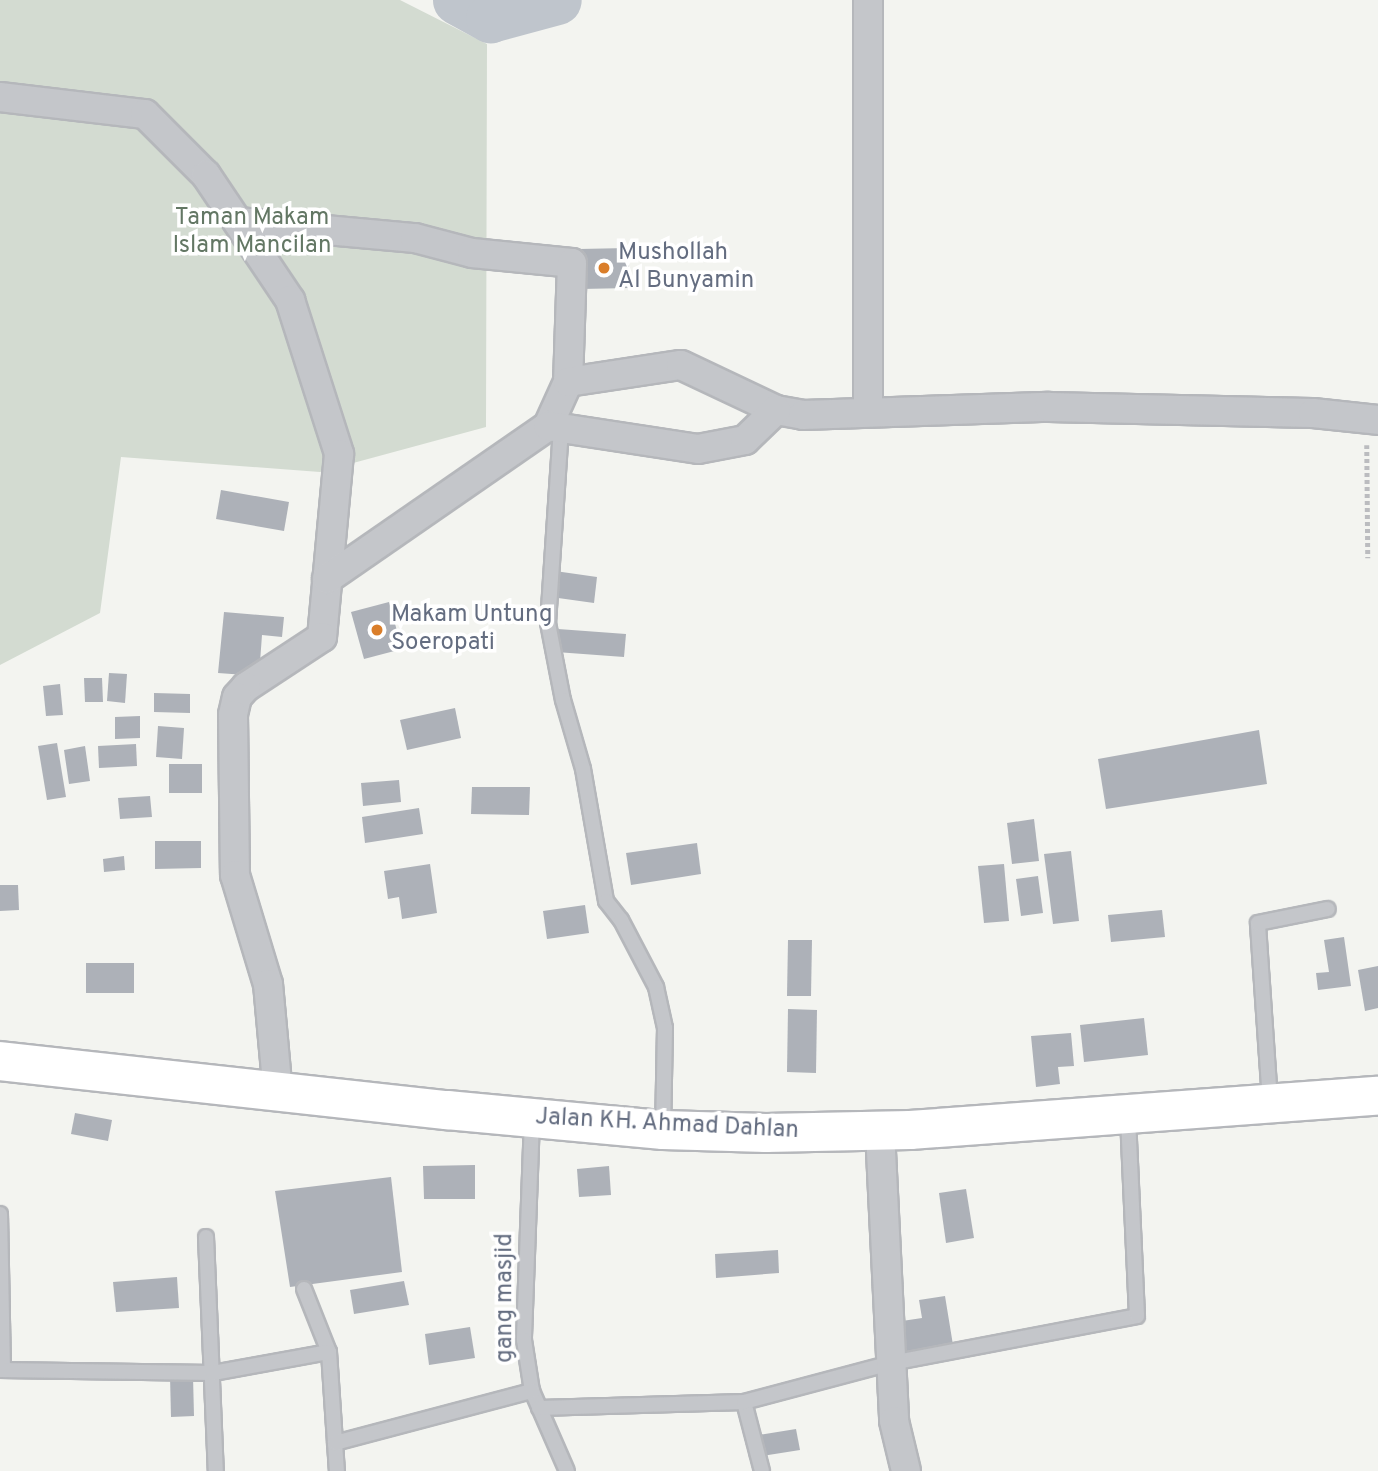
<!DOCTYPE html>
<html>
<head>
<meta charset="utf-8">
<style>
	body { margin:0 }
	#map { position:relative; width:1378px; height:1471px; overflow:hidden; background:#f3f4f0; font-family:Overpass,sans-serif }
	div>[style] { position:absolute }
	.green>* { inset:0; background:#d3dbd1 }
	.river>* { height:49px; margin:-24.5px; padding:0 24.5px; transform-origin:24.5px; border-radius:24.5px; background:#bfc5cc }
	.building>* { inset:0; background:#adb1b8 }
	.path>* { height:4.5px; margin-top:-2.25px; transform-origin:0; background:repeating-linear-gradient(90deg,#bbbcbf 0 3.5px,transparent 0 7px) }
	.roads { filter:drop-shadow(2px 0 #b5b7bb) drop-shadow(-2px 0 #b5b7bb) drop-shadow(0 2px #b5b7bb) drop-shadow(0 -2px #b5b7bb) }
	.lane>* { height:14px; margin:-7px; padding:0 7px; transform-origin:7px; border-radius:7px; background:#c4c6ca }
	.street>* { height:28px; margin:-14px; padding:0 14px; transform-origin:14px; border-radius:14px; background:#c4c6ca }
	.primary>* { height:38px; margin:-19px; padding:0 19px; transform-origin:19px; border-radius:19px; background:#fff }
	.dots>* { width:19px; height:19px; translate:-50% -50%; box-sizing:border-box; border:4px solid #fff; border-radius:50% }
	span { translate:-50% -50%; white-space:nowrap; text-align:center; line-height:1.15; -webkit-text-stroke:7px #fff; paint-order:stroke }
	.park-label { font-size:24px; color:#637764 }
	.poi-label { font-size:24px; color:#646d80 }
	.left { translate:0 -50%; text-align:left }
	.street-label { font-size:24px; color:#646d80 }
</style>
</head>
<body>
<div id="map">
	<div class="green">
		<div style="clip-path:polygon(0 0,400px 0,487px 44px,486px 427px,320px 472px,121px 457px,100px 613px,0 665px)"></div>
	</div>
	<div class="river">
		<div style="left:457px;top:0;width:38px;rotate:29deg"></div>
		<div style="left:490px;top:18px;width:69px;rotate:-15deg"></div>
	</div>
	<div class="building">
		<div style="clip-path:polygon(628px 248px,630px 288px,581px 289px,579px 249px)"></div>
		<div style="clip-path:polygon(221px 490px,289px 502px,284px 531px,216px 519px)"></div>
		<div style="clip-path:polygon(555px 571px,597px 577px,594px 603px,551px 597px)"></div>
		<div style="clip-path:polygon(389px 602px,402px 649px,364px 659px,351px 612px)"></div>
		<div style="clip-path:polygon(224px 612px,284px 617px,282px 637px,262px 635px,259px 676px,218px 673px)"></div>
		<div style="clip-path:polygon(558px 629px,626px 634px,624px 657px,556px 652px)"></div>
		<div style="clip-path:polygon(109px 673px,127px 674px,125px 703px,107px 701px)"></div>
		<div style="clip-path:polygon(84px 678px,102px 678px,103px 702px,85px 702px)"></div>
		<div style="clip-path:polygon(60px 684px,63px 715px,46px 716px,43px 686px)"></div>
		<div style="clip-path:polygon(154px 693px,190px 694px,190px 713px,154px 712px)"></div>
		<div style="clip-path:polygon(455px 708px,461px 738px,407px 750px,400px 720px)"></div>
		<div style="clip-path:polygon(140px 716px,140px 738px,115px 739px,115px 717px)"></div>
		<div style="clip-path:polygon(158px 726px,184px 728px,182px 759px,156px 757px)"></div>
		<div style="clip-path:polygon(1259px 730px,1267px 784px,1106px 809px,1098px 759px)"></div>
		<div style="clip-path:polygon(57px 743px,66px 797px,47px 800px,38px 746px)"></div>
		<div style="clip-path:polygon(136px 744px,137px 766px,99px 768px,98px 746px)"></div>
		<div style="clip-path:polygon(85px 746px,90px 781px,69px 784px,64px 750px)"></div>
		<div style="clip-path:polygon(169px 764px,202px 764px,202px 793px,169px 793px)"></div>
		<div style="clip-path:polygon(399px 780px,401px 802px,363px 806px,361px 783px)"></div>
		<div style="clip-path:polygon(472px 787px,530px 787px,529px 815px,471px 814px)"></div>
		<div style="clip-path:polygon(150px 796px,152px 817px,120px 819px,118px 798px)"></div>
		<div style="clip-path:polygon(419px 808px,423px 834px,365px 843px,362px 817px)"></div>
		<div style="clip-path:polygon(1034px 819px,1039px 861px,1012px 864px,1007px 823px)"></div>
		<div style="clip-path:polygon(155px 841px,201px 841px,201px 868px,155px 869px)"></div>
		<div style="clip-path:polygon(697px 843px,701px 874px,631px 885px,626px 853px)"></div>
		<div style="clip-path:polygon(1071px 851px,1079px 921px,1053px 924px,1044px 854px)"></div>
		<div style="clip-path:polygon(124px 856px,125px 870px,104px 872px,103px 859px)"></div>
		<div style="clip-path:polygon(430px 864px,437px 913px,402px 919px,399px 897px,388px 899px,384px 871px)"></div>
		<div style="clip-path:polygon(1004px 864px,1009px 921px,984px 923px,978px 866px)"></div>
		<div style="clip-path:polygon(1038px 876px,1043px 913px,1021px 916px,1016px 879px)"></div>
		<div style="clip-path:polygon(0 885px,18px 885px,19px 910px,0 911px)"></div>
		<div style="clip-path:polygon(585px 905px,589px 933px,547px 939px,543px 911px)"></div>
		<div style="clip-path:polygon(1162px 910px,1165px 937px,1111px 942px,1108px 915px)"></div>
		<div style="clip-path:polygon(1344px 937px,1351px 986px,1318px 990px,1316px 973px,1329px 972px,1324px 940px)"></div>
		<div style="clip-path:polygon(788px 940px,812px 940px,811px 996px,787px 996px)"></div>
		<div style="clip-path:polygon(86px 963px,134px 963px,134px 993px,86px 993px)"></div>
		<div style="clip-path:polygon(1378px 966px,1378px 1008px,1365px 1011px,1358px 970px)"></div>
		<div style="clip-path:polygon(788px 1009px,817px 1010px,816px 1073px,787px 1072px)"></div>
		<div style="clip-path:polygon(1144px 1018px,1148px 1055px,1084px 1062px,1080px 1025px)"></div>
		<div style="clip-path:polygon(1071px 1033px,1074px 1066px,1058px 1067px,1060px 1084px,1036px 1087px,1031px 1036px)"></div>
		<div style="clip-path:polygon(75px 1113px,112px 1120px,108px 1141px,71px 1134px)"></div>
		<div style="clip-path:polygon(475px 1165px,475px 1199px,424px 1199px,423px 1166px)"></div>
		<div style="clip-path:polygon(609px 1166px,611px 1195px,579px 1197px,577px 1169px)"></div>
		<div style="clip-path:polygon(391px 1177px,402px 1272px,290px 1287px,275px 1191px)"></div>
		<div style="clip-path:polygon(966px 1189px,974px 1238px,946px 1243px,939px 1193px)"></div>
		<div style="clip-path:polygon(778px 1250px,779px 1273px,716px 1278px,715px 1254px)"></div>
		<div style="clip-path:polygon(177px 1277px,179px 1308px,116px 1312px,113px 1282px)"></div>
		<div style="clip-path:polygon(404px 1281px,409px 1305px,354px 1314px,350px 1290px)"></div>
		<div style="clip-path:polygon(945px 1296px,953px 1345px,887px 1356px,882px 1324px,922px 1318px,919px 1300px)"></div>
		<div style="clip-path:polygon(470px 1327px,475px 1358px,429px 1365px,425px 1334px)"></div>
		<div style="clip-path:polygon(170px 1376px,193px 1376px,194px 1416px,171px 1417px)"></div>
		<div style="clip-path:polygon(796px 1429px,800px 1450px,749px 1458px,746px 1437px)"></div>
	</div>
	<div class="path">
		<div style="left:1367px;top:445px;width:113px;rotate:89.5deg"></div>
	</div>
	<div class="roads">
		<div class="lane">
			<div style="left:561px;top:428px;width:195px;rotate:93.8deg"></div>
			<div style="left:548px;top:623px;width:78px;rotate:79deg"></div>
			<div style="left:563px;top:700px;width:72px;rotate:73.8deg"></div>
			<div style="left:583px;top:769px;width:134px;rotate:80.1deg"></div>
			<div style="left:606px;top:901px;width:24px;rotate:52deg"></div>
			<div style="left:621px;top:920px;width:76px;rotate:62.4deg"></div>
			<div style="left:656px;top:987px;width:42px;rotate:77.6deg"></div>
			<div style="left:665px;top:1028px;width:100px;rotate:91.1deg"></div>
			<div style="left:1270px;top:1101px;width:178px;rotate:-93.9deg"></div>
			<div style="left:1258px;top:923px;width:71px;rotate:-11.3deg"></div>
			<div style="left:532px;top:1119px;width:221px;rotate:92.1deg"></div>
			<div style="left:524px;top:1340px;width:52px;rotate:81.1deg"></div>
			<div style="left:532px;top:1391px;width:87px;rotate:66.4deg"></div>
			<div style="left:0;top:1214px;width:156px;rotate:88.9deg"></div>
			<div style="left:206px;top:1237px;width:234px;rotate:87.6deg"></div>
			<div style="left:304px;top:1289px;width:68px;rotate:68.4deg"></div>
			<div style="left:329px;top:1352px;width:119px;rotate:86.2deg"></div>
			<div style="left:0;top:1370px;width:213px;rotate:0.8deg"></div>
			<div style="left:213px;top:1373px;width:118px;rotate:-10.3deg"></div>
			<div style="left:744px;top:1402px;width:71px;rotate:75.4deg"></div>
			<div style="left:539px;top:1408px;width:205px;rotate:-1.7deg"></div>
			<div style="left:744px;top:1402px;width:152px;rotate:-14.9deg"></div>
			<div style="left:891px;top:1363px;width:250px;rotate:-10.8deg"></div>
			<div style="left:1137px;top:1316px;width:199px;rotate:-92.6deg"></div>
			<div style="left:335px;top:1443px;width:204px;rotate:-14.8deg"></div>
		</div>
		<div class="street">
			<div style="left:0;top:97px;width:146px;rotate:6.7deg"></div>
			<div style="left:145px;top:114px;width:86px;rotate:45deg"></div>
			<div style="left:206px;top:175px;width:151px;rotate:56.1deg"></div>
			<div style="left:290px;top:300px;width:162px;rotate:72.3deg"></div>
			<div style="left:339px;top:454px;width:184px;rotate:95.3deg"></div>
			<div style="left:322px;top:637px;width:91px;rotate:146.7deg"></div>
			<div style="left:246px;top:687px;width:13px;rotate:132deg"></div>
			<div style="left:237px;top:697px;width:18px;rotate:103deg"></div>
			<div style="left:233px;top:715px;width:160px;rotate:89.3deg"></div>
			<div style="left:235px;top:875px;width:114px;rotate:73.2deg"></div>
			<div style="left:268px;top:984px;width:109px;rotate:84.8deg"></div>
			<div style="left:238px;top:222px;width:178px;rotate:5.2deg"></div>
			<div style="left:415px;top:238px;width:59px;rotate:14.7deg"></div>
			<div style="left:472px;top:253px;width:100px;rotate:5.7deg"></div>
			<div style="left:572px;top:263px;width:119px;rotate:91.9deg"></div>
			<div style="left:568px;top:382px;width:48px;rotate:114.4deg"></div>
			<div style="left:568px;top:382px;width:114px;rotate:-8.6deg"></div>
			<div style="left:681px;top:365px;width:105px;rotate:25.3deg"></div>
			<div style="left:776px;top:410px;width:27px;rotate:10deg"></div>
			<div style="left:803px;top:415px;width:246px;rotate:-1.9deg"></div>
			<div style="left:1049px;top:407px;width:264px;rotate:1.3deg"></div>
			<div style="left:1313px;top:413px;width:65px;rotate:6.1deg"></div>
			<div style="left:868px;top:412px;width:412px;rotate:-90deg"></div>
			<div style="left:327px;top:579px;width:269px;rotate:-34.7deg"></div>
			<div style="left:548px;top:426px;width:152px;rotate:8.7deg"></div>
			<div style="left:698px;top:449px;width:48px;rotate:-10.8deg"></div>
			<div style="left:745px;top:440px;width:43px;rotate:-44.1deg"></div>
			<div style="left:880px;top:1131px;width:290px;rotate:87.2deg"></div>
			<div style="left:894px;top:1421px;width:51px;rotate:76.5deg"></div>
		</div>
		<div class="primary">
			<div style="left:0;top:1061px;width:450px;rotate:6.3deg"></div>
			<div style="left:447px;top:1110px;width:217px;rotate:5.3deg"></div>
			<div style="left:663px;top:1130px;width:103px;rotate:1.7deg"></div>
			<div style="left:766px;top:1133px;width:144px;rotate:-1.2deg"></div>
			<div style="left:910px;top:1130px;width:469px;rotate:-4.2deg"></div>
		</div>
	</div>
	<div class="dots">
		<div style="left:604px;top:268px;background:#da7e2a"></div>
		<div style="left:377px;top:630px;background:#da7e2a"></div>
	</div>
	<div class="park-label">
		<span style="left:252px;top:233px">Taman Makam<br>Islam Mancilan</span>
	</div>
	<div class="poi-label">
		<span class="left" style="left:618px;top:268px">Mushollah<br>Al Bunyamin</span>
		<span class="left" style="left:391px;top:630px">Makam Untung<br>Soeropati</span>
	</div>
	<div class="street-label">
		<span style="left:667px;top:1125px;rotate:3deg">Jalan KH. Ahmad Dahlan</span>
		<span style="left:506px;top:1298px;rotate:-90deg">gang masjid</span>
	</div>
</div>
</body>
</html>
